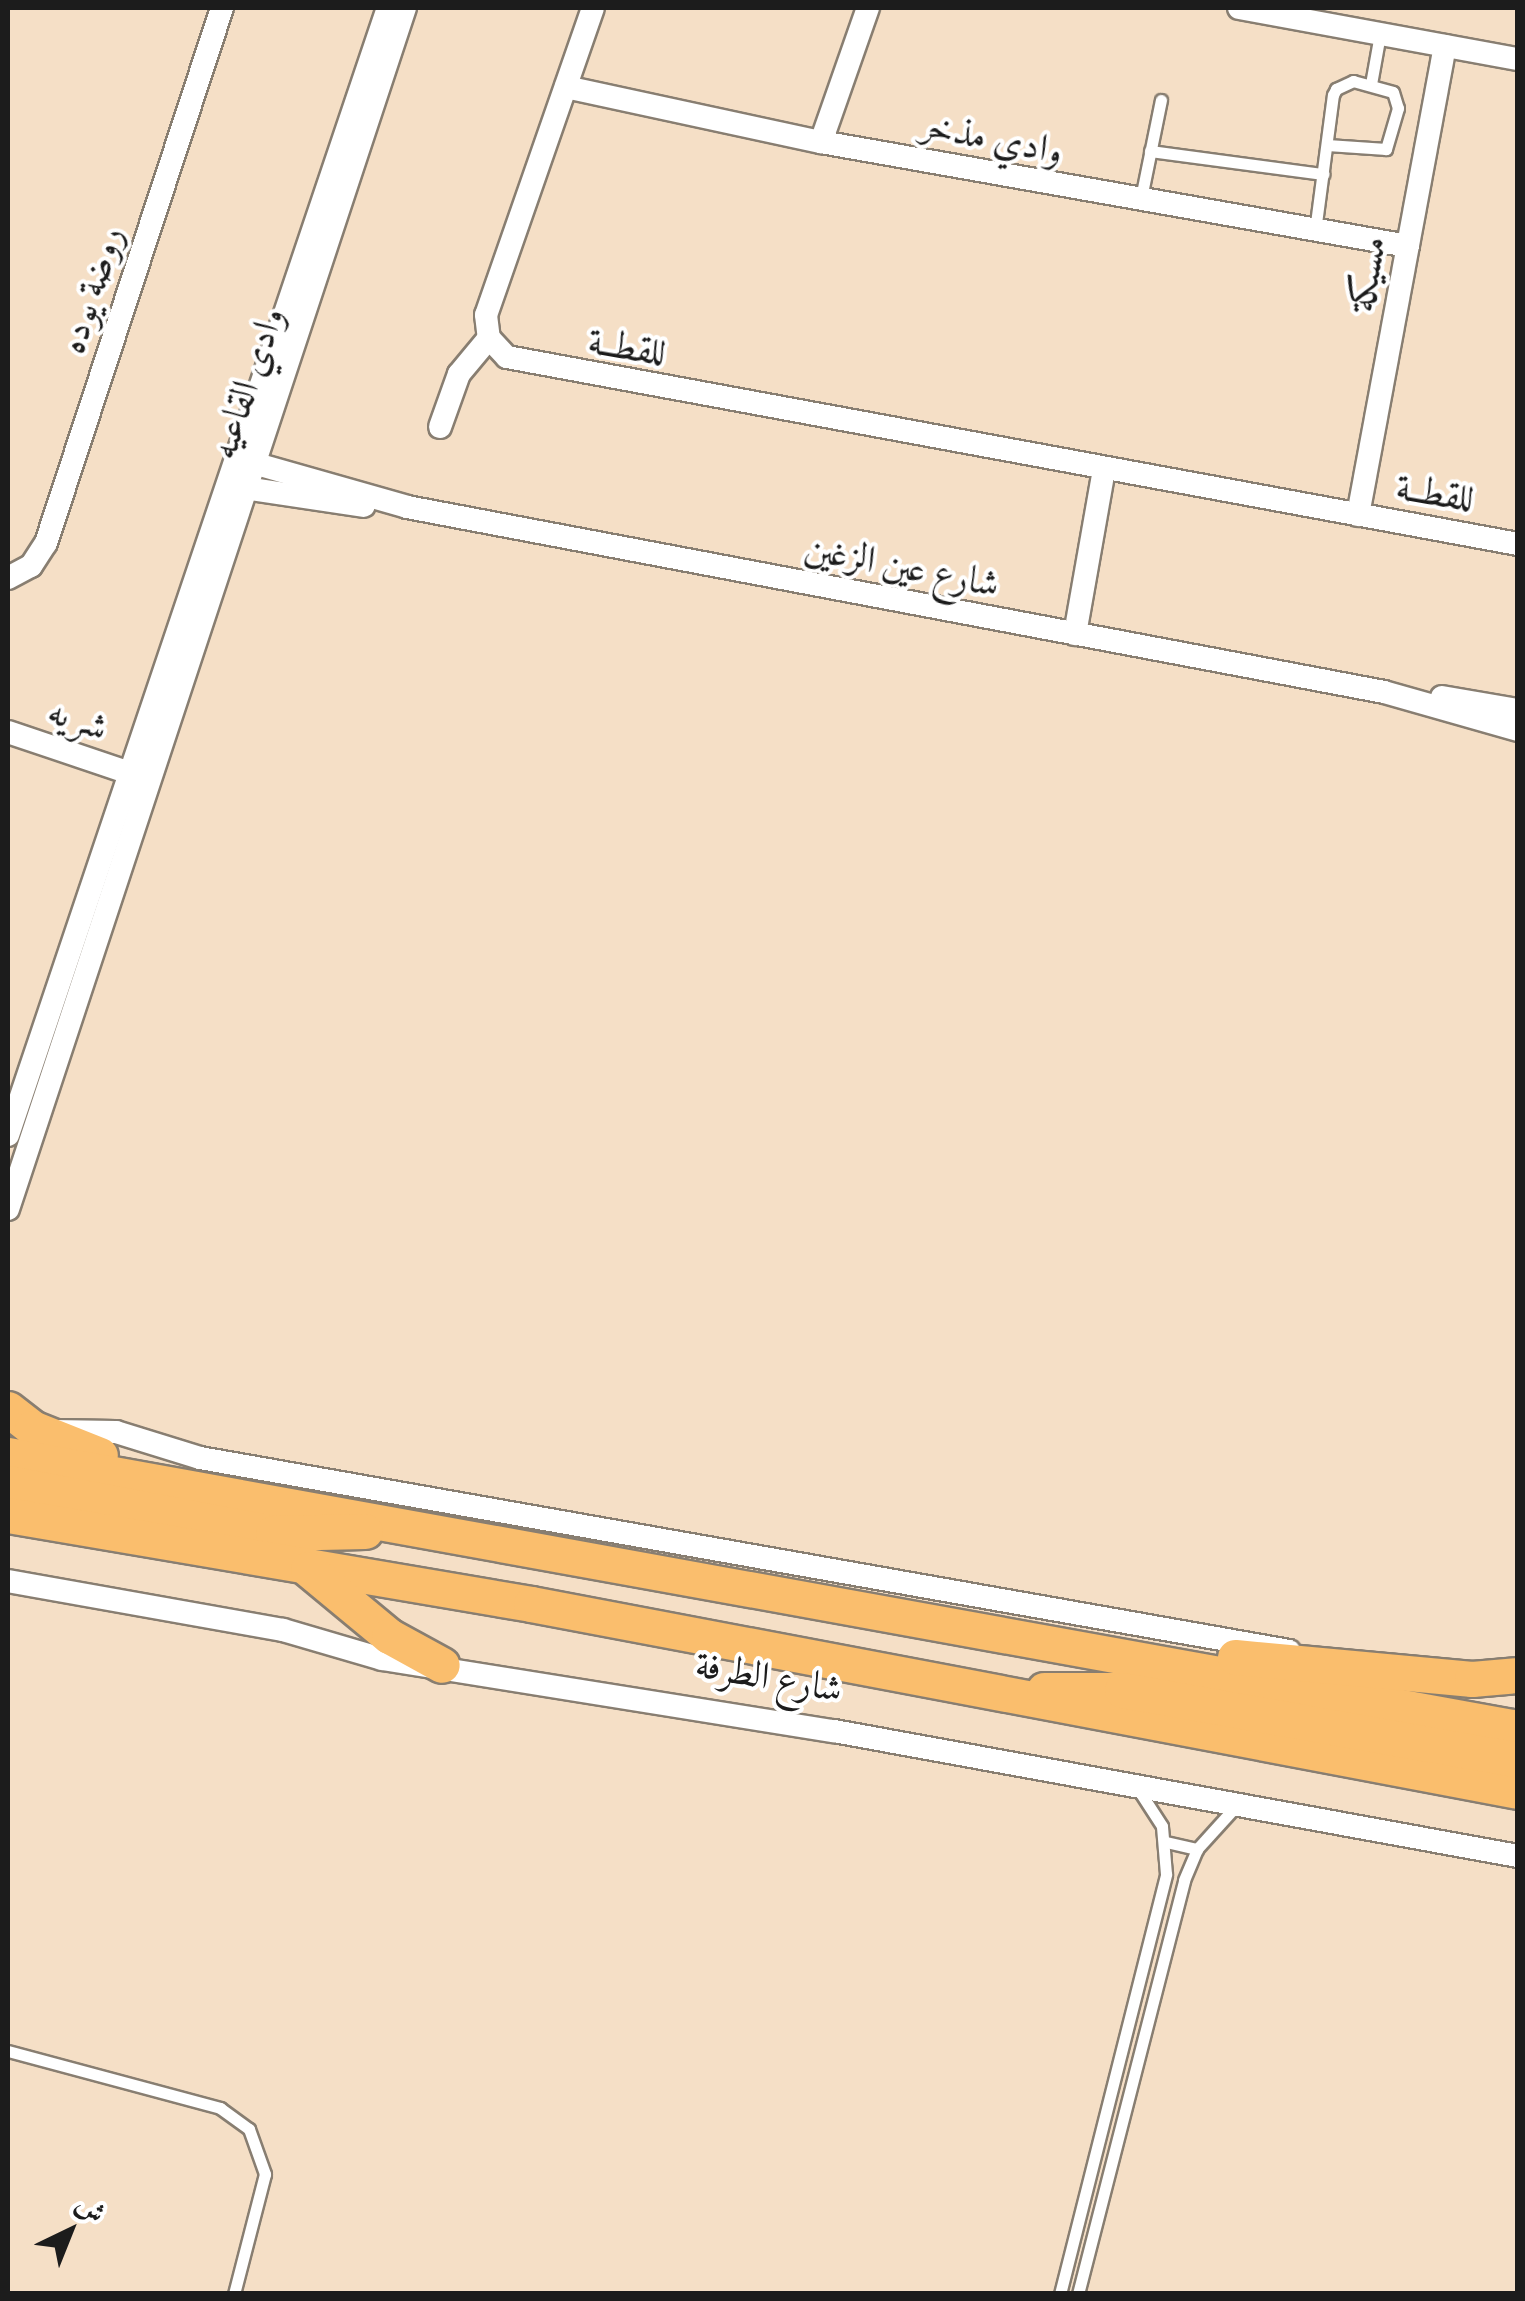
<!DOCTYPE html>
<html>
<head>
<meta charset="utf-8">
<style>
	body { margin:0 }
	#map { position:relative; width:1525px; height:2301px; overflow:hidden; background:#f5dfc6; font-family:"IM FELL Great Primer",Amiri,serif }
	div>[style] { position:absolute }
	.path>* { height:4px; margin-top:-2px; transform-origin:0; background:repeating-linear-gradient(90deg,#887e71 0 2.5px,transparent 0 10.5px) }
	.roads { filter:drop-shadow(2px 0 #887e71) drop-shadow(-2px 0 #887e71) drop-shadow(0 2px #887e71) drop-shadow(0 -2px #887e71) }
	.service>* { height:11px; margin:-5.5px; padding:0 5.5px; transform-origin:5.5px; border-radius:5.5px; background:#fff }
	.minor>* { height:22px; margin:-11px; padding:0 11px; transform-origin:11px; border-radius:11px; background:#fff }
	.primary>* { height:35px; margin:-17.5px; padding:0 17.5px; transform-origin:17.5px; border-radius:17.5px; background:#fabe6d }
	span { translate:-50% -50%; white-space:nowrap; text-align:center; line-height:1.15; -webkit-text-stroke:8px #fff; paint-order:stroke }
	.street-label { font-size:38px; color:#1c1c1c }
	.frame { position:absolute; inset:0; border:10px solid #1c1c1c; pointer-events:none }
	.north { position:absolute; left:20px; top:2181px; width:100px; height:100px; -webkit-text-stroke:8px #fff; paint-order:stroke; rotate:43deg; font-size:28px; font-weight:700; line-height:40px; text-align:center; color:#1c1c1c }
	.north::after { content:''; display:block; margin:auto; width:35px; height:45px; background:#1c1c1c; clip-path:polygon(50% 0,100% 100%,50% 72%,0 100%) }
</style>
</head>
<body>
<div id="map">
	<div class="path">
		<div style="left:1518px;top:1616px;width:22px;rotate:90deg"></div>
	</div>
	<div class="roads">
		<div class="service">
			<div style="left:1371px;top:84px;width:51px;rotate:-79.8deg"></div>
			<div style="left:1150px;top:151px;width:175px;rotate:7.6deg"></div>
			<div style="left:1141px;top:198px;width:100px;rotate:-78.5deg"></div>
			<div style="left:1315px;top:231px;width:137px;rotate:-82.5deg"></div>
			<div style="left:1333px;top:95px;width:7px;rotate:-63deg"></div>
			<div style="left:1336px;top:89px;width:19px;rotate:-25deg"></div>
			<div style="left:1353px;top:81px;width:41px;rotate:15.4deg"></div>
			<div style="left:1393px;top:92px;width:17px;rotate:73deg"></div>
			<div style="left:1398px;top:108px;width:43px;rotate:106.3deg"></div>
			<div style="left:1386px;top:149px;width:59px;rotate:-176.1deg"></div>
			<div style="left:1166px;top:1842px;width:32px;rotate:13deg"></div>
			<div style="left:8px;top:2051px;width:220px;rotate:15deg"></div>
			<div style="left:220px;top:2108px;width:36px;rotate:36deg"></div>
			<div style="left:249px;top:2129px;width:48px;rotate:70.4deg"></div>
			<div style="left:265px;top:2174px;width:124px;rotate:104.5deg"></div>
			<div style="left:1060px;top:2294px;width:433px;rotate:-75.8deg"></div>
			<div style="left:1166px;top:1874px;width:48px;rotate:-94.8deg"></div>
			<div style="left:1162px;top:1826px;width:44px;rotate:-123deg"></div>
			<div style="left:1078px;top:2294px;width:427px;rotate:-75.6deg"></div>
			<div style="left:1184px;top:1880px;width:34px;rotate:-67deg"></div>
			<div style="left:1197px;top:1849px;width:58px;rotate:-47.8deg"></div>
		</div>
		<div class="minor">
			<div style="left:593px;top:8px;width:325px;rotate:109.2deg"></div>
			<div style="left:486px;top:315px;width:23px;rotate:83deg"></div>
			<div style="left:489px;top:338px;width:26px;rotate:47deg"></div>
			<div style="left:507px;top:357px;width:1028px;rotate:10.48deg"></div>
			<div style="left:1239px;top:8px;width:284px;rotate:10.4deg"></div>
			<div style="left:566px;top:87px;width:261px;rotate:12.2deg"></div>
			<div style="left:821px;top:142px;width:596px;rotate:10.05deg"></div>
			<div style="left:821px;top:142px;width:142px;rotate:-70.7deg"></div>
			<div style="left:440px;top:427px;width:56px;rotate:-70.3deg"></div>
			<div style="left:459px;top:374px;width:47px;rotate:-50.2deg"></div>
			<div style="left:239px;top:459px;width:175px;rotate:15.9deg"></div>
			<div style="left:407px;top:507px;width:994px;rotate:10.72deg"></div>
			<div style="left:1384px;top:692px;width:139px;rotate:15.8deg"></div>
			<div style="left:238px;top:487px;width:127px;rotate:8.6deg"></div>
			<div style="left:1358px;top:515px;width:477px;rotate:-79.5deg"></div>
			<div style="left:8px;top:578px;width:26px;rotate:-28deg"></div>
			<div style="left:31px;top:566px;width:27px;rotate:-57deg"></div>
			<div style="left:46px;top:543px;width:563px;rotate:-71.79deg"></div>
			<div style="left:1075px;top:634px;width:167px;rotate:-80deg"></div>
			<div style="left:1442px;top:697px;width:77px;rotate:9.7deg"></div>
			<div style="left:8px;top:732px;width:141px;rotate:18.6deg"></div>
			<div style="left:8px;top:1135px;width:1189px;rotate:-71.37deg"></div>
			<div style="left:8px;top:1209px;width:1265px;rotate:-71.71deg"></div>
			<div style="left:53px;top:1431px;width:63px;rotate:0.9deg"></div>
			<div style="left:116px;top:1432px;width:88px;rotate:17.2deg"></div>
			<div style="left:200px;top:1458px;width:1106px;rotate:10.05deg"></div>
			<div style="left:8px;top:1581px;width:279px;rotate:10.1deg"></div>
			<div style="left:283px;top:1630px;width:103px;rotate:16.3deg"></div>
			<div style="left:382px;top:1659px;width:458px;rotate:9.1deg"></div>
			<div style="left:834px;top:1731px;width:695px;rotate:10.36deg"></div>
		</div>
		<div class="primary">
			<div style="left:8px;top:1409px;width:31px;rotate:38deg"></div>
			<div style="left:32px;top:1428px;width:73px;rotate:21.7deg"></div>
			<div style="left:8px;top:1455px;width:1534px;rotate:10.25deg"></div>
			<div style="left:8px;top:1483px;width:270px;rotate:10.7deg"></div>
			<div style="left:273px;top:1533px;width:92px;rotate:-1.2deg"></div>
			<div style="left:8px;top:1515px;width:531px;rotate:9.66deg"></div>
			<div style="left:531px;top:1604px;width:1005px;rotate:10.73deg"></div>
			<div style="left:308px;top:1569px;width:105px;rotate:39.6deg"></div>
			<div style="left:389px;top:1636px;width:60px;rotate:28.7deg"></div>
			<div style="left:1235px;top:1657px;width:238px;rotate:5.3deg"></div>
			<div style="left:1472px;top:1679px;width:46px;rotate:-5deg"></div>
			<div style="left:1044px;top:1690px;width:78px"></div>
			<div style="left:1122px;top:1690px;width:402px;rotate:10deg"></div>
		</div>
	</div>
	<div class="street-label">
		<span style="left:992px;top:138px;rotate:11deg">وادي مذخر</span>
		<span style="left:1367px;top:274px;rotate:-80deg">مسيكة</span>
		<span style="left:91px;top:290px;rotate:-72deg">روضة يوده</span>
		<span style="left:627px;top:347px;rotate:10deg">للقطــة</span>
		<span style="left:247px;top:383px;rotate:-71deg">وادي القاعيه</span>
		<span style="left:1435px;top:493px;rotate:10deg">للقطــة</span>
		<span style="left:902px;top:566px;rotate:11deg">شارع عين الزغين</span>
		<span style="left:78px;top:719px;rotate:19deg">شريه</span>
		<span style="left:769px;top:1677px;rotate:10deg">شارع الطرفة</span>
	</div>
	<div class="frame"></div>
	<div class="north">ش</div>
</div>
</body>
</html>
